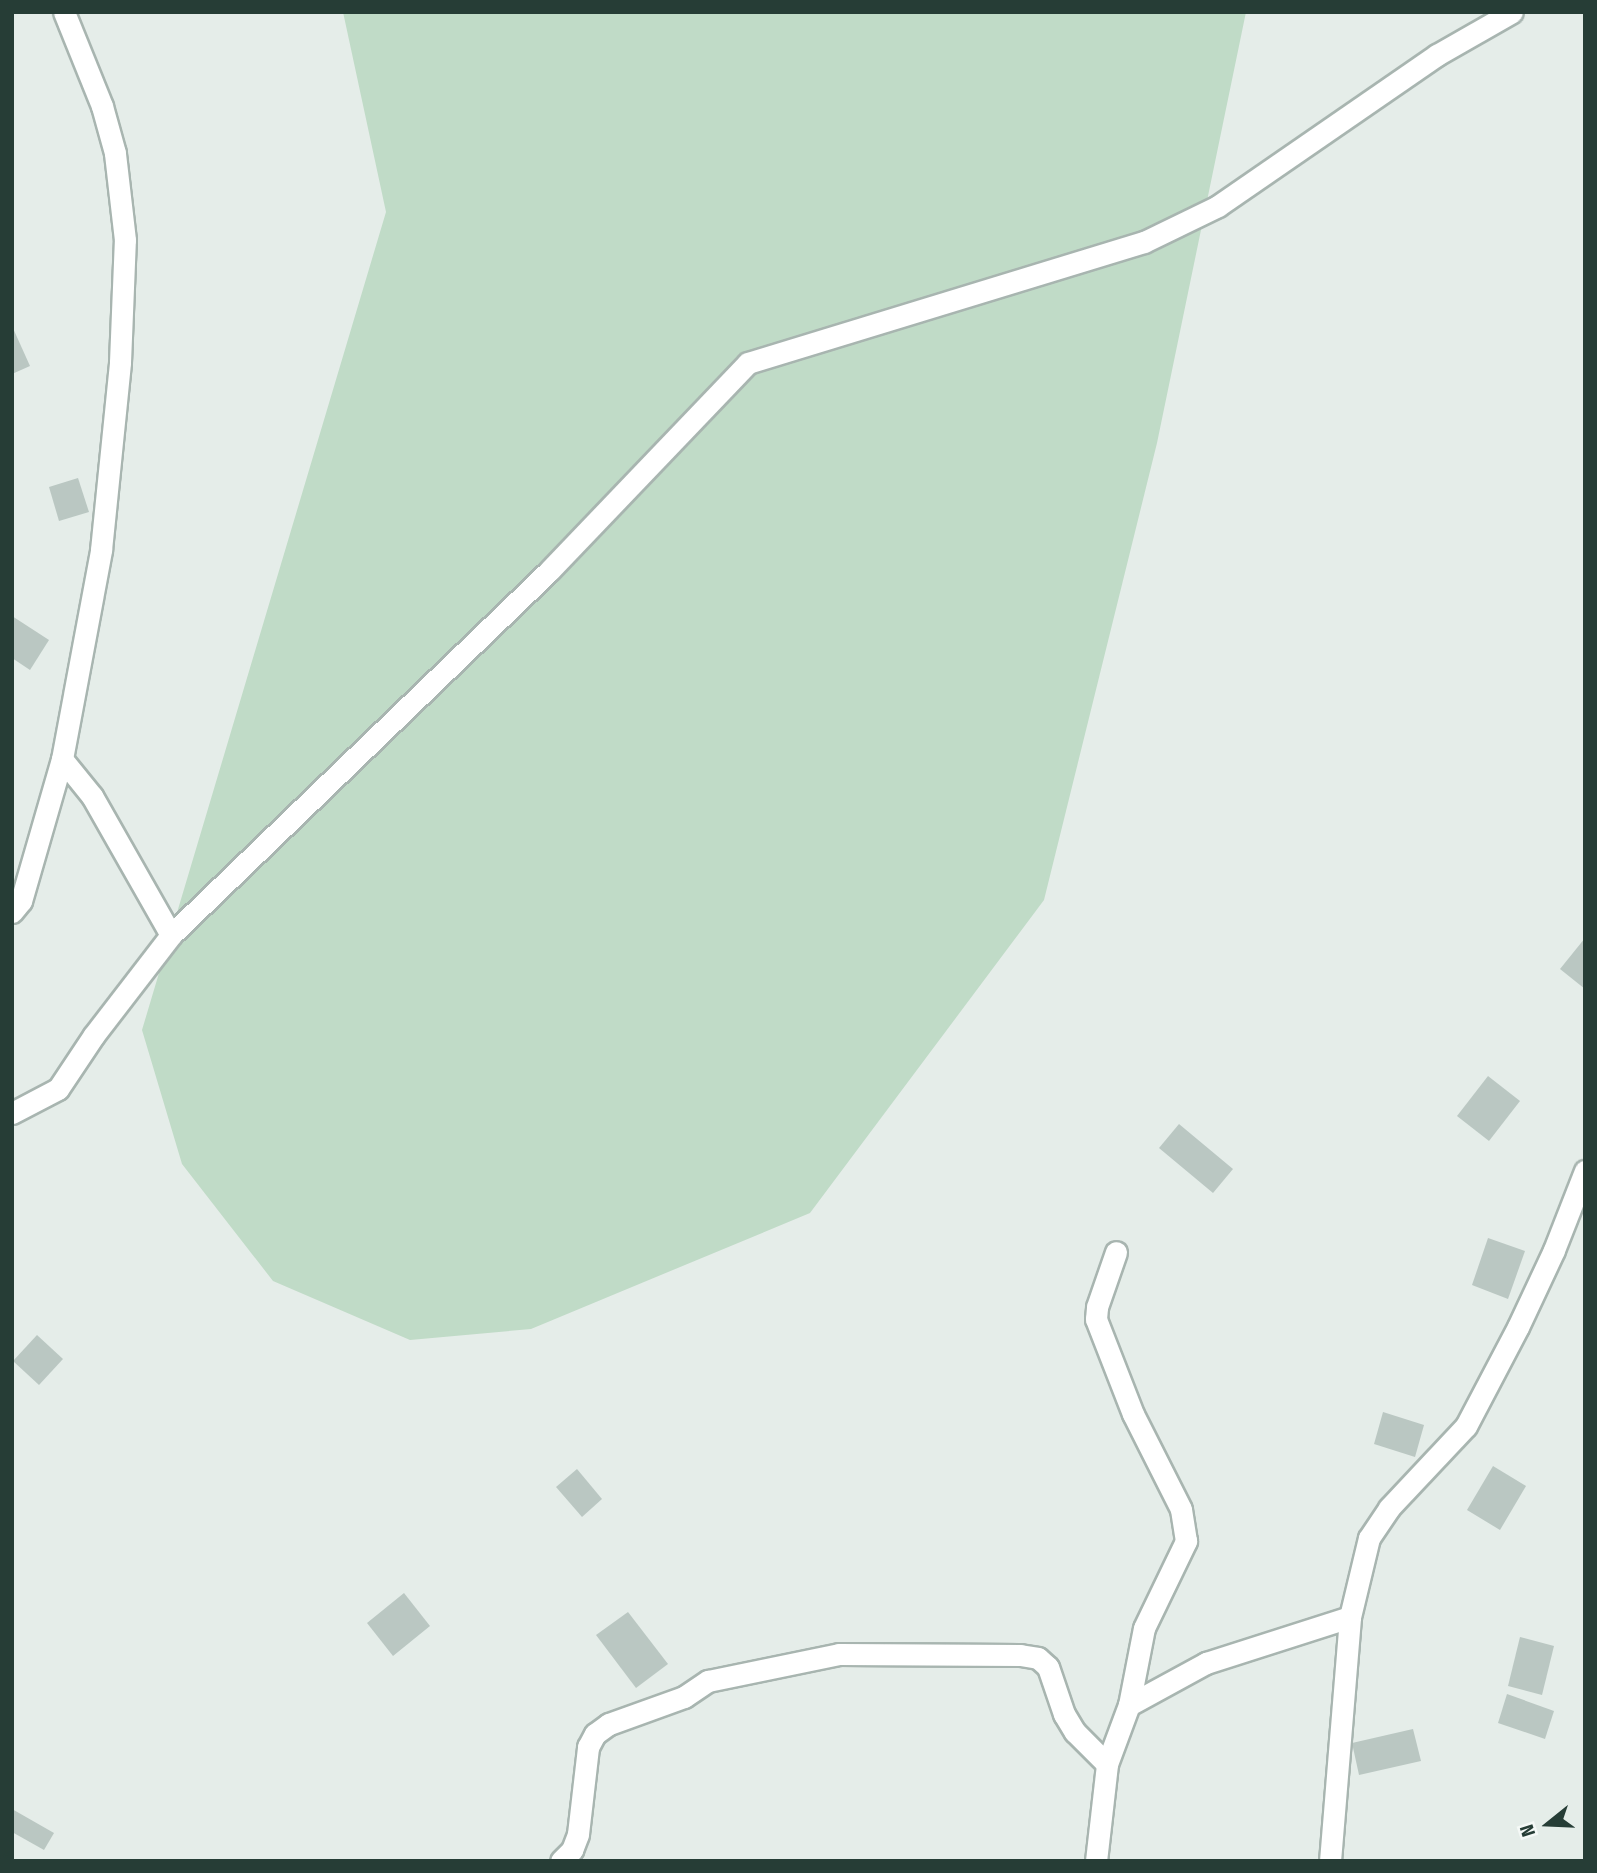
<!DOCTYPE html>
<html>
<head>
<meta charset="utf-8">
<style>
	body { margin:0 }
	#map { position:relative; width:1597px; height:1873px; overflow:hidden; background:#e5ede9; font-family:"Fira Sans Condensed",sans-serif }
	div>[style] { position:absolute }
	.green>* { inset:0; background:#c0dbc7 }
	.building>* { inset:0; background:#bac7c2 }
	.roads { filter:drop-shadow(2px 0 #a8b5b0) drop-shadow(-2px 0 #a8b5b0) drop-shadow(0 2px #a8b5b0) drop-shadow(0 -2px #a8b5b0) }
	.minor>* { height:21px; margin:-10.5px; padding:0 10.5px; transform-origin:10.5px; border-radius:10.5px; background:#fff }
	span { translate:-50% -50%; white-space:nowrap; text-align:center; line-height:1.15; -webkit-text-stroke:5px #f5f9f7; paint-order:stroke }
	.frame { position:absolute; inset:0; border:14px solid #263d36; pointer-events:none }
	.north { position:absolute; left:1513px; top:1789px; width:70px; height:70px; -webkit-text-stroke:5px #f5f9f7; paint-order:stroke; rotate:252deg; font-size:19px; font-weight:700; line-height:28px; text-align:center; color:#263d36 }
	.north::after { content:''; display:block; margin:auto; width:24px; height:32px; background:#263d36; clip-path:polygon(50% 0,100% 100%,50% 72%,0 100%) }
</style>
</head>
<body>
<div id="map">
	<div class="green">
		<div style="clip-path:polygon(343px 12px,1246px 12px,1157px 443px,1044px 900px,810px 1213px,531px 1329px,410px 1340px,273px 1281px,182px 1164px,142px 1030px,386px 212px)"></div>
	</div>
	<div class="building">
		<div style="clip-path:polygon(12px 326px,30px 366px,12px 374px)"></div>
		<div style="clip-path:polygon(78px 478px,89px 512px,59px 521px,49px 487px)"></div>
		<div style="clip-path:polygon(12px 616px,49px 640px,30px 670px,12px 658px)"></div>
		<div style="clip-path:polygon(1585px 938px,1585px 989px,1560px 969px)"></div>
		<div style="clip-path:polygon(1488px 1076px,1520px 1101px,1489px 1141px,1457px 1116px)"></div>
		<div style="clip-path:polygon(1179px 1124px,1233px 1169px,1213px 1193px,1159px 1148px)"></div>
		<div style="clip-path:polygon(1488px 1238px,1525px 1251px,1508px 1299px,1472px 1285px)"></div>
		<div style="clip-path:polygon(37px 1335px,63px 1359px,39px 1385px,13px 1361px)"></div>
		<div style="clip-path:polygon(1383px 1412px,1424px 1425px,1415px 1457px,1374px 1444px)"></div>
		<div style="clip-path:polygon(1493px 1466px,1526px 1486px,1500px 1530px,1467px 1510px)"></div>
		<div style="clip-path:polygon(577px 1469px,602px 1499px,582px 1517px,556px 1487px)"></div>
		<div style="clip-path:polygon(404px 1593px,430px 1626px,393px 1656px,367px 1623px)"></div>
		<div style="clip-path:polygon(628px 1612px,668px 1664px,636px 1688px,596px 1635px)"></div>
		<div style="clip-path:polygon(1520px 1637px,1554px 1646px,1542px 1695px,1508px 1686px)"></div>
		<div style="clip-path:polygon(1507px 1694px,1554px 1711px,1545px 1739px,1498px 1723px)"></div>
		<div style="clip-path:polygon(1413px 1729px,1421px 1761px,1359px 1775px,1352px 1743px)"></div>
		<div style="clip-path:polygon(12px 1809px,54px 1833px,44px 1850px,12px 1832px)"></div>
	</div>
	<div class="roads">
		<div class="minor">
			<div style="left:62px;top:759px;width:48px;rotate:51deg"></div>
			<div style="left:92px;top:796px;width:160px;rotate:60.4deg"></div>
			<div style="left:12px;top:912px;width:14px;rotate:-51deg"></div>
			<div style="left:21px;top:901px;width:148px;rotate:-73.9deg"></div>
			<div style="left:62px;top:759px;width:213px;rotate:-79.4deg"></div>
			<div style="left:101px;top:550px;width:189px;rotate:-84.2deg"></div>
			<div style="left:120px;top:362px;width:122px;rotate:-87.7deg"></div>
			<div style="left:125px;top:240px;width:88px;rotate:-96.6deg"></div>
			<div style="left:115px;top:153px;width:49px;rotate:-105.5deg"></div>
			<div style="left:102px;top:106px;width:101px;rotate:-112deg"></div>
			<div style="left:12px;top:1113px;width:52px;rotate:-27.6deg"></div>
			<div style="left:58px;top:1089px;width:65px;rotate:-56.3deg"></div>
			<div style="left:94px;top:1035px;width:126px;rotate:-52.4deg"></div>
			<div style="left:171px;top:935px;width:526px;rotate:-43.92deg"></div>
			<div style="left:550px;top:570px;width:286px;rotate:-46.3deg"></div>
			<div style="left:748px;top:363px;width:414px;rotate:-17deg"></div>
			<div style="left:1144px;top:242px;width:82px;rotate:-25.9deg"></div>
			<div style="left:1218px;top:206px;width:266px;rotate:-34.6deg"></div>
			<div style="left:1437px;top:55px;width:86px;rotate:-29.8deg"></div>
			<div style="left:1129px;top:1705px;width:88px;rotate:-28.6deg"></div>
			<div style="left:1206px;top:1663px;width:151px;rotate:-17.7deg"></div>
			<div style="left:561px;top:1861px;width:16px;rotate:-45deg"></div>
			<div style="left:572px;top:1850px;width:17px;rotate:-69deg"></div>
			<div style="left:578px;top:1834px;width:88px;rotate:-83.4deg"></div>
			<div style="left:588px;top:1747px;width:15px;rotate:-62deg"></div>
			<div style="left:595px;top:1734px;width:17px;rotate:-36deg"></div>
			<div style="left:609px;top:1724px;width:80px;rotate:-19.8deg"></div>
			<div style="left:684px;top:1697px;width:29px;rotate:-34deg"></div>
			<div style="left:708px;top:1681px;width:134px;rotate:-11.6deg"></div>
			<div style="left:839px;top:1654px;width:181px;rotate:0.3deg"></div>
			<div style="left:1020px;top:1655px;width:18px;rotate:9deg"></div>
			<div style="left:1038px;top:1658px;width:13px;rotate:42deg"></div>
			<div style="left:1048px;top:1667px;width:50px;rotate:71.2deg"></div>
			<div style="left:1064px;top:1714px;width:21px;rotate:59deg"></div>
			<div style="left:1075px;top:1732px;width:45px;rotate:45deg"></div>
			<div style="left:1096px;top:1861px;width:98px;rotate:-83.5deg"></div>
			<div style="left:1107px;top:1764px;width:63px;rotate:-69.6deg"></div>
			<div style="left:1129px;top:1705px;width:78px;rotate:-79deg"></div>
			<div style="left:1144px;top:1628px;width:97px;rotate:-64.2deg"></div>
			<div style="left:1186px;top:1541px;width:32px;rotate:-99deg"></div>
			<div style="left:1181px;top:1509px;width:106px;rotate:-116.8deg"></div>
			<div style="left:1133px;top:1414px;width:102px;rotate:-111.3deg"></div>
			<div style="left:1096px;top:1319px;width:12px;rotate:-85deg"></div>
			<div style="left:1097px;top:1307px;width:58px;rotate:-70.9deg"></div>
			<div style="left:1330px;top:1861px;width:245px;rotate:-85.3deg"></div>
			<div style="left:1350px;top:1617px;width:81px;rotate:-76.5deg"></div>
			<div style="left:1369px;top:1538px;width:36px;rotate:-56deg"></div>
			<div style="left:1389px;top:1508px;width:112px;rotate:-46.8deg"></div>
			<div style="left:1466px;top:1426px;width:112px;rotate:-62.3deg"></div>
			<div style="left:1518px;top:1327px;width:85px;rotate:-64.9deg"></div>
			<div style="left:1554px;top:1250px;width:85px;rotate:-68.6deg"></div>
		</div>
	</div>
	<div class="frame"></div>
	<div class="north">N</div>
</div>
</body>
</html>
